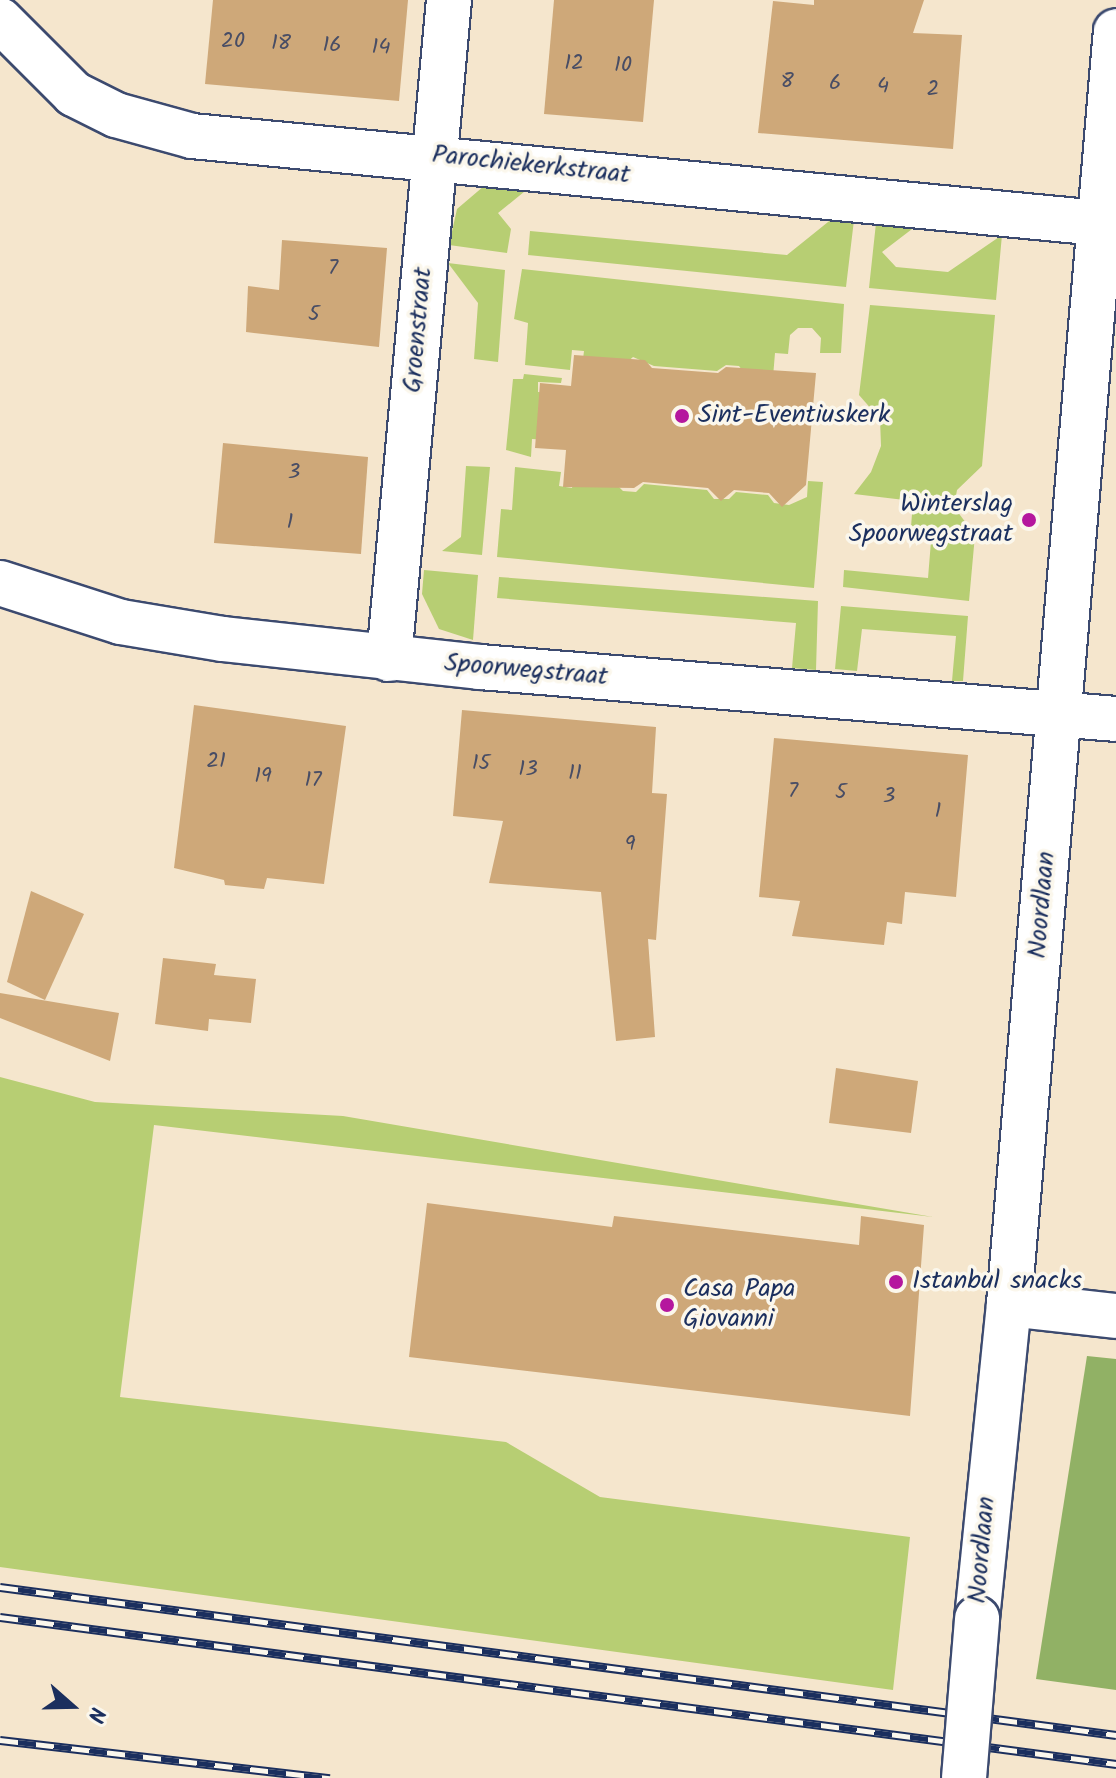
<!DOCTYPE html>
<html>
<head>
<meta charset="utf-8">
<style>
	body { margin:0 }
	#map { position:relative; width:1116px; height:1778px; overflow:hidden; background:#f5e6cd; font-family:Kalam,sans-serif }
	div>[style] { position:absolute }
	.green>* { inset:0; background:#b7ce73 }
	.forest>* { inset:0; background:#91b165 }
	.building>* { inset:0; background:#cea879 }
	.roads { filter:drop-shadow(2px 0 #3c4a6f) drop-shadow(-2px 0 #3c4a6f) drop-shadow(0 2px #3c4a6f) drop-shadow(0 -2px #3c4a6f) }
	.minor>* { height:44px; margin:-22px; padding:0 22px; transform-origin:22px; border-radius:22px; background:#fff }
	.rail>* { height:9px; margin-top:-4.5px; transform-origin:0; background:repeating-linear-gradient(90deg,#fbf7ec 0 18px,#1b2f5e 0 36px); box-sizing:border-box; border-block:2px solid #1b2f5e }
	.bridges { filter:drop-shadow(2px 0 #3c4a6f) drop-shadow(-2px 0 #3c4a6f) drop-shadow(0 2px #3c4a6f) drop-shadow(0 -2px #3c4a6f) }
	.minor-bridge>* { height:44px; margin:-22px; padding:0 22px; transform-origin:22px; border-radius:22px; background:#fff }
	.dots>* { width:22px; height:22px; translate:-50% -50%; box-sizing:border-box; border:4px solid #fbf7ec; border-radius:50% }
	span { translate:-50% -50%; white-space:nowrap; text-align:center; line-height:1.15; -webkit-text-stroke:7px #fbf7ec; paint-order:stroke }
	.number-label { font-size:22px; color:#484d65 }
	.number-label span { -webkit-text-stroke-width:0 }
	.street-label { font-size:26px; color:#1b2f5e }
	.poi-label { font-size:26px; color:#1b2f5e }
	.left { translate:0 -50%; text-align:left }
	.right { translate:-100% -50%; text-align:right }
	.north { position:absolute; left:32px; top:1666px; width:80px; height:80px; -webkit-text-stroke:6px #fbf7ec; paint-order:stroke; rotate:110deg; font-size:22px; font-weight:700; line-height:32px; text-align:center; color:#1b2f5e }
	.north::after { content:''; display:block; margin:auto; width:28px; height:36px; background:#1b2f5e; clip-path:polygon(50% 0,100% 100%,50% 72%,0 100%) }
</style>
</head>
<body>
<div id="map">
	<div class="green">
		<div style="clip-path:polygon(484px 186px,530px 187px,498px 213px,511px 229px,507px 253px,449px 245px,457px 209px)"></div>
		<div style="clip-path:polygon(833px 218px,854px 220px,846px 287px,528px 255px,530px 231px,787px 255px)"></div>
		<div style="clip-path:polygon(876px 223px,916px 226px,882px 252px,896px 267px,948px 272px,1002px 235px,996px 300px,869px 288px)"></div>
		<div style="clip-path:polygon(448px 263px,505px 270px,498px 362px,474px 359px,478px 303px)"></div>
		<div style="clip-path:polygon(522px 269px,844px 304px,841px 353px,820px 353px,821px 338px,812px 328px,798px 328px,790px 335px,788px 354px,775px 353px,773px 377px,745px 374px,739px 366px,726px 365px,717px 371px,654px 366px,633px 357px,625px 364px,583px 359px,584px 351px,572px 350px,570px 370px,525px 365px,528px 323px,514px 319px)"></div>
		<div style="clip-path:polygon(870px 305px,995px 315px,982px 466px,957px 490px,954px 507px,975px 535px,969px 601px,843px 587px,844px 570px,928px 578px,932px 529px,911px 527px,913px 501px,854px 494px,871px 472px,881px 446px,880px 419px,859px 395px)"></div>
		<div style="clip-path:polygon(524px 374px,562px 378px,561px 383px,538px 382px,538px 392px,552px 393px,548px 440px,532px 439px,531px 457px,506px 450px,513px 379px,523px 379px)"></div>
		<div style="clip-path:polygon(466px 466px,490px 467px,482px 555px,442px 551px,461px 537px)"></div>
		<div style="clip-path:polygon(515px 467px,561px 472px,559px 486px,572px 488px,574px 478px,614px 482px,623px 491px,636px 492px,644px 484px,707px 490px,714px 499px,729px 499px,736px 492px,768px 495px,774px 503px,789px 505px,807px 497px,808px 481px,823px 482px,814px 588px,497px 557px,501px 509px,512px 510px)"></div>
		<div style="clip-path:polygon(424px 570px,478px 575px,473px 640px,439px 629px,422px 594px)"></div>
		<div style="clip-path:polygon(499px 577px,818px 601px,816px 670px,792px 668px,796px 623px,497px 598px)"></div>
		<div style="clip-path:polygon(841px 606px,968px 616px,963px 681px,952px 681px,956px 636px,862px 629px,857px 671px,835px 669px)"></div>
		<div style="clip-path:polygon(0 1077px,95px 1102px,343px 1116px,933px 1217px,154px 1125px,120px 1397px,506px 1442px,600px 1497px,910px 1537px,893px 1690px,0 1567px)"></div>
	</div>
	<div class="forest">
		<div style="clip-path:polygon(1087px 1356px,1116px 1359px,1116px 1690px,1036px 1679px)"></div>
	</div>
	<div class="building">
		<div style="clip-path:polygon(213px 0,408px 0,399px 101px,205px 84px)"></div>
		<div style="clip-path:polygon(554px 0,654px 0,643px 122px,544px 114px)"></div>
		<div style="clip-path:polygon(814px 0,924px 0,913px 33px,962px 35px,953px 149px,758px 133px,773px 1px,814px 5px)"></div>
		<div style="clip-path:polygon(282px 240px,387px 248px,379px 347px,246px 332px,248px 286px,279px 290px)"></div>
		<div style="clip-path:polygon(574px 355px,645px 360px,652px 368px,718px 373px,726px 367px,816px 373px,806px 485px,782px 507px,769px 493px,734px 490px,721px 501px,708px 488px,643px 482px,634px 488px,563px 487px,566px 450px,535px 448px,540px 383px,571px 386px)"></div>
		<div style="clip-path:polygon(223px 443px,368px 457px,361px 554px,214px 543px)"></div>
		<div style="clip-path:polygon(194px 705px,346px 726px,324px 884px,267px 878px,264px 889px,225px 885px,224px 880px,174px 868px)"></div>
		<div style="clip-path:polygon(462px 710px,656px 727px,652px 793px,667px 794px,656px 940px,648px 939px,655px 1037px,616px 1041px,601px 892px,489px 883px,503px 821px,453px 816px)"></div>
		<div style="clip-path:polygon(774px 738px,968px 755px,956px 897px,905px 892px,902px 924px,887px 922px,884px 945px,792px 936px,800px 901px,759px 897px)"></div>
		<div style="clip-path:polygon(31px 891px,84px 914px,45px 1000px,7px 982px)"></div>
		<div style="clip-path:polygon(163px 958px,216px 964px,214px 975px,256px 979px,251px 1023px,209px 1019px,208px 1031px,155px 1024px)"></div>
		<div style="clip-path:polygon(0 993px,119px 1013px,110px 1061px,0 1018px)"></div>
		<div style="clip-path:polygon(836px 1068px,918px 1081px,911px 1133px,829px 1123px)"></div>
		<div style="clip-path:polygon(427px 1203px,612px 1227px,614px 1216px,859px 1245px,861px 1216px,924px 1225px,910px 1416px,409px 1357px)"></div>
	</div>
	<div class="roads">
		<div class="minor">
			<div style="left:0;top:20px;width:105px;rotate:45deg"></div>
			<div style="left:74px;top:94px;width:47px;rotate:26.6deg"></div>
			<div style="left:116px;top:115px;width:79px;rotate:15.4deg"></div>
			<div style="left:192px;top:136px;width:911px;rotate:5.48deg"></div>
			<div style="left:0;top:583px;width:127px;rotate:17.9deg"></div>
			<div style="left:121px;top:622px;width:103px;rotate:9.5deg"></div>
			<div style="left:223px;top:639px;width:259px;rotate:6.2deg"></div>
			<div style="left:480px;top:667px;width:638px;rotate:4.67deg"></div>
			<div style="left:389px;top:659px;width:662px;rotate:-84.8deg"></div>
			<div style="left:1009px;top:1304px;width:108px;rotate:6.4deg"></div>
			<div style="left:977px;top:1619px;width:317px;rotate:-84.2deg"></div>
			<div style="left:1009px;top:1304px;width:1277px;rotate:-85.2deg"></div>
		</div>
	</div>
	<div class="rail">
		<div style="left:0;top:1587px;width:1126px;rotate:7.55deg"></div>
		<div style="left:0;top:1617px;width:1126px;rotate:7.5deg"></div>
		<div style="left:0;top:1740px;width:332px;rotate:6.6deg"></div>
	</div>
	<div class="bridges">
		<div class="minor-bridge">
			<div style="left:964px;top:1778px;width:160px;rotate:-85.3deg"></div>
		</div>
	</div>
	<div class="dots">
		<div style="left:682px;top:416px;background:#b5179e"></div>
		<div style="left:1029px;top:520px;background:#b5179e"></div>
		<div style="left:896px;top:1282px;background:#b5179e"></div>
		<div style="left:667px;top:1305px;background:#b5179e"></div>
	</div>
	<div class="number-label">
		<span style="left:233px;top:42px">20</span>
		<span style="left:281px;top:44px">18</span>
		<span style="left:332px;top:46px">16</span>
		<span style="left:381px;top:48px">14</span>
		<span style="left:574px;top:64px">12</span>
		<span style="left:623px;top:66px">10</span>
		<span style="left:787px;top:82px">8</span>
		<span style="left:835px;top:84px">6</span>
		<span style="left:883px;top:87px">4</span>
		<span style="left:933px;top:90px">2</span>
		<span style="left:333px;top:269px">7</span>
		<span style="left:314px;top:315px">5</span>
		<span style="left:294px;top:473px">3</span>
		<span style="left:290px;top:523px">1</span>
		<span style="left:216px;top:762px">21</span>
		<span style="left:481px;top:764px">15</span>
		<span style="left:528px;top:770px">13</span>
		<span style="left:575px;top:774px">11</span>
		<span style="left:263px;top:777px">19</span>
		<span style="left:313px;top:781px">17</span>
		<span style="left:793px;top:792px">7</span>
		<span style="left:841px;top:793px">5</span>
		<span style="left:889px;top:797px">3</span>
		<span style="left:938px;top:812px">1</span>
		<span style="left:630px;top:845px">9</span>
	</div>
	<div class="street-label">
		<span style="left:531px;top:166px;rotate:6deg">Parochiekerkstraat</span>
		<span style="left:419px;top:330px;rotate:-85deg">Groenstraat</span>
		<span style="left:526px;top:671px;rotate:5deg">Spoorwegstraat</span>
		<span style="left:1043px;top:905px;rotate:-85deg">Noordlaan</span>
		<span style="left:983px;top:1550px;rotate:-85deg">Noordlaan</span>
	</div>
	<div class="poi-label">
		<span class="left" style="left:698px;top:416px">Sint-Eventiuskerk</span>
		<span class="right" style="left:1013px;top:520px">Winterslag<br>Spoorwegstraat</span>
		<span class="left" style="left:912px;top:1282px">Istanbul snacks</span>
		<span class="left" style="left:683px;top:1305px">Casa Papa<br>Giovanni</span>
	</div>
	<div class="north">N</div>
</div>
</body>
</html>
